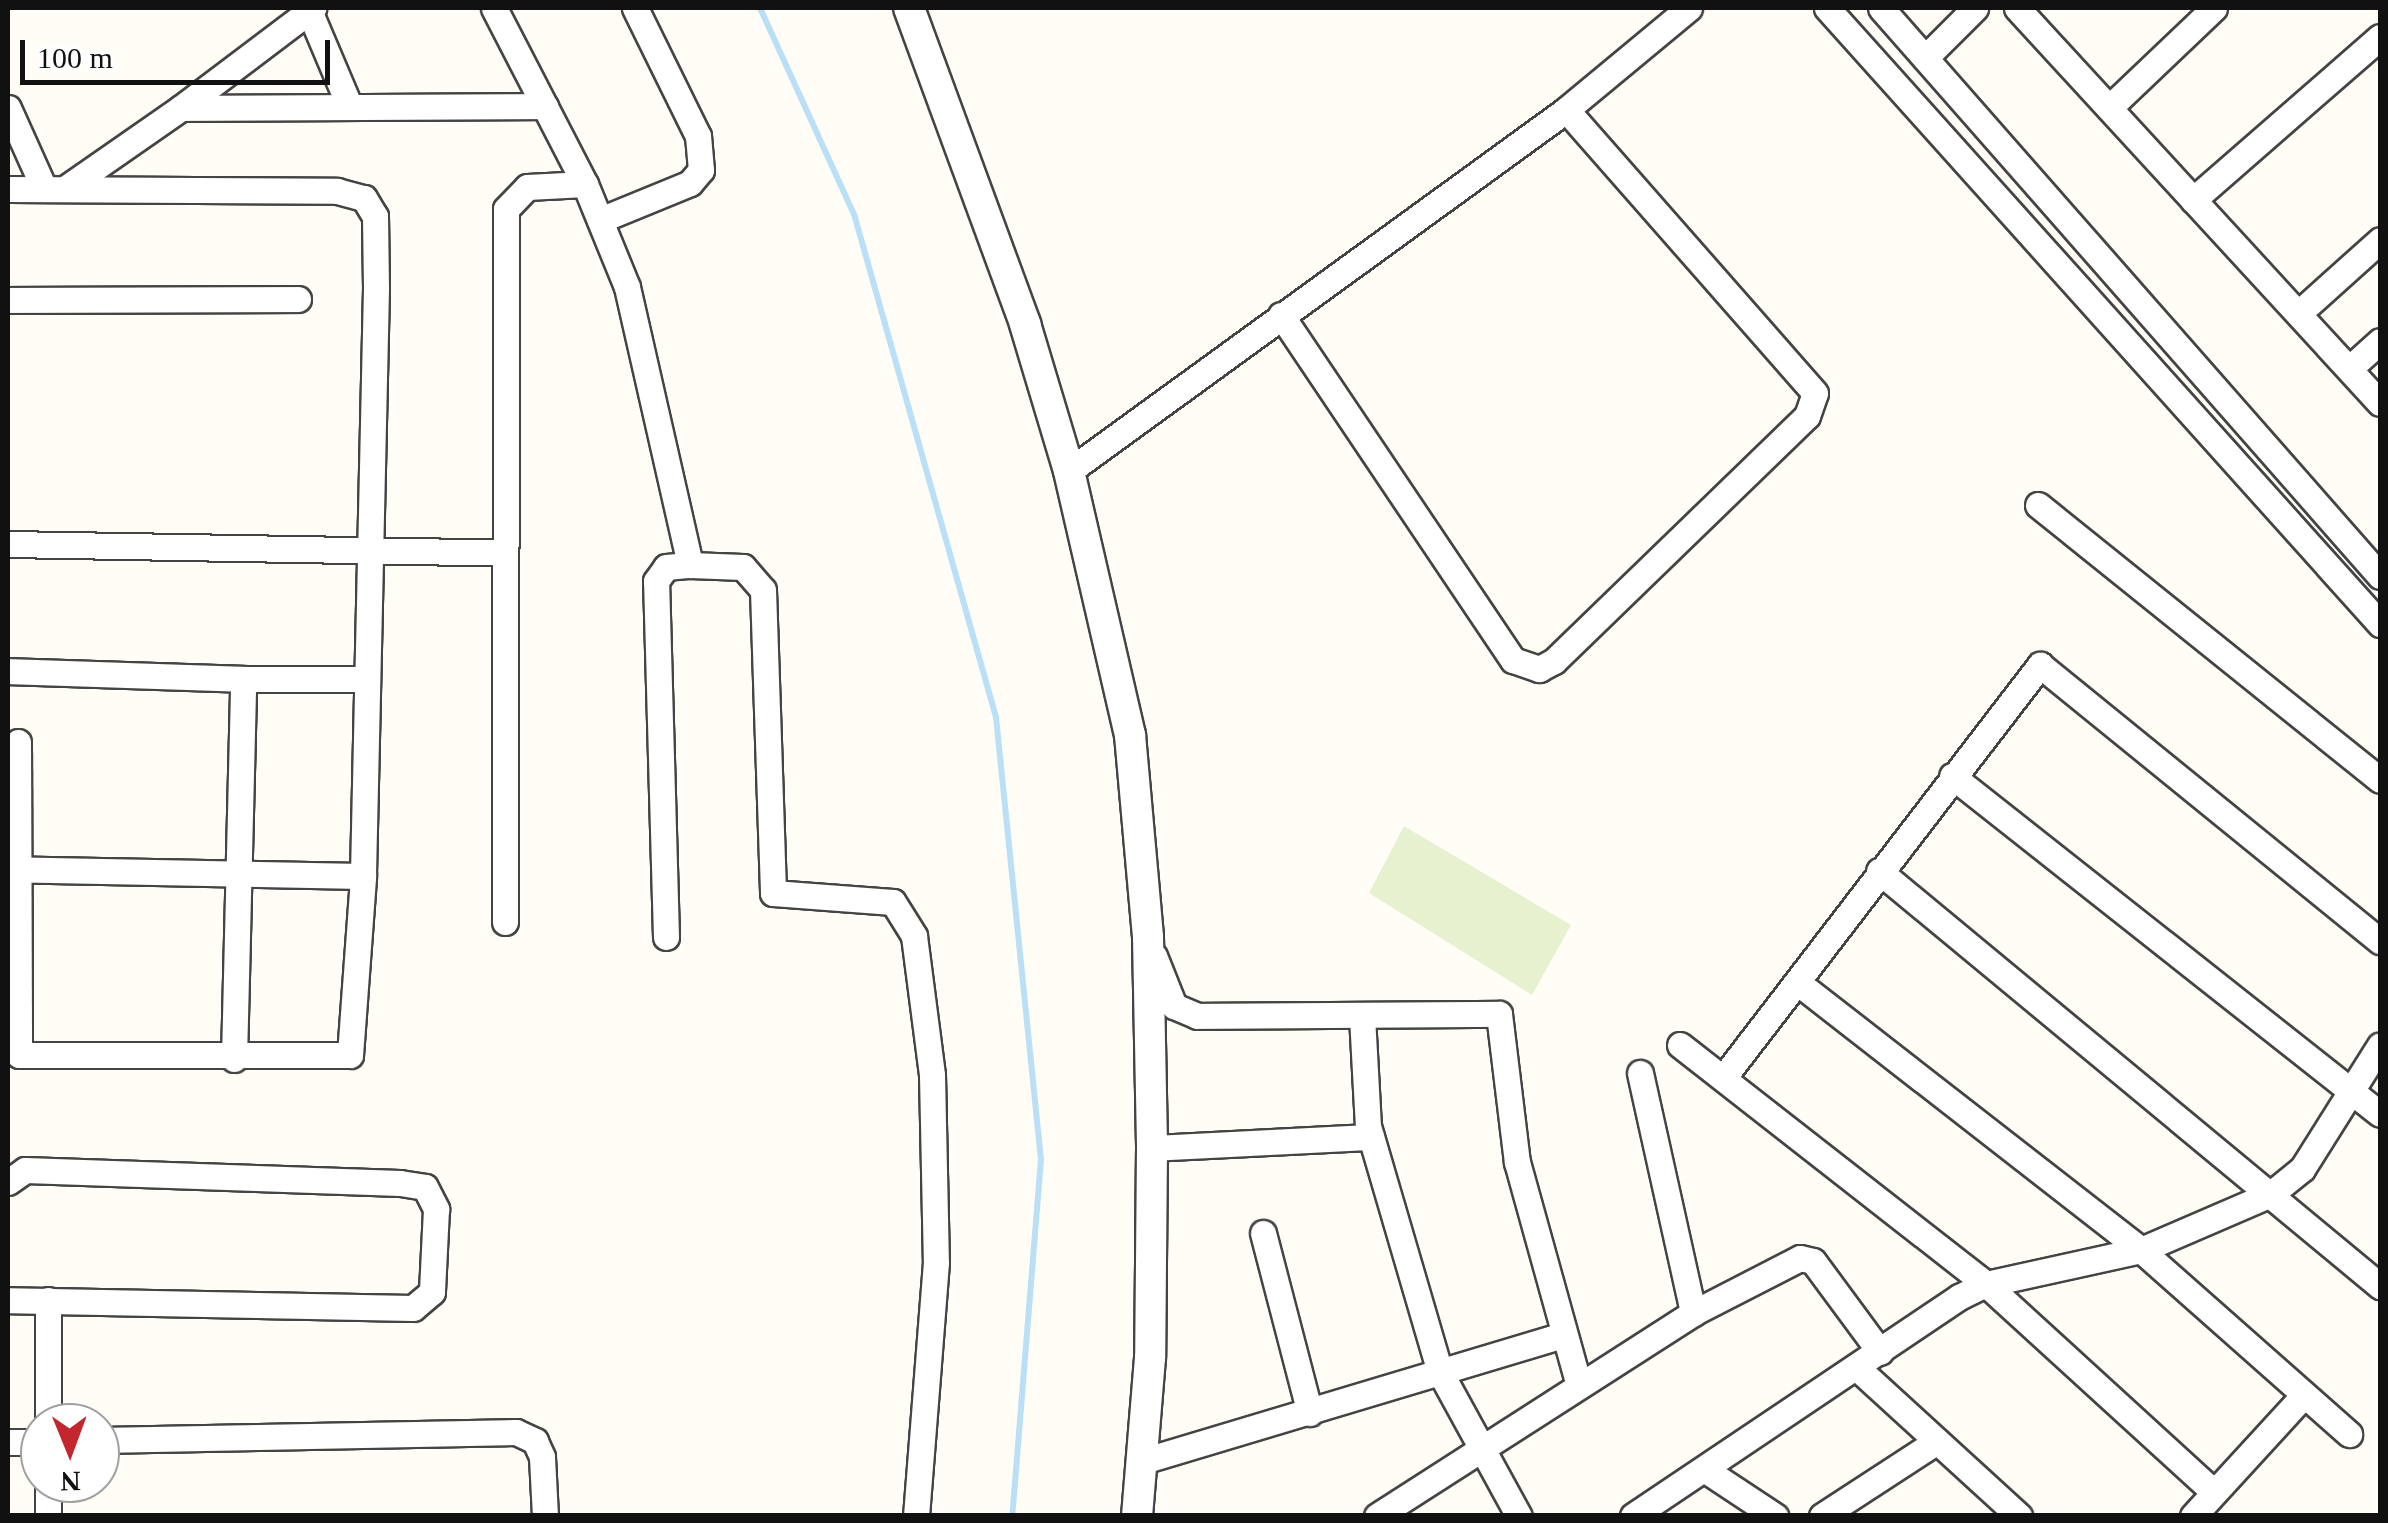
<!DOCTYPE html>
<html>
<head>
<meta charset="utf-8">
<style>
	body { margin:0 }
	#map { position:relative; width:2388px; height:1523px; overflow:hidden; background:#fffdf5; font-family:"Times New Roman",serif }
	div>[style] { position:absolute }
	.pitch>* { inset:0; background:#e6f2cf }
	.stream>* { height:6px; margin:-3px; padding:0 3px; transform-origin:3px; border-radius:3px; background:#b9e0f7 }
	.roads { filter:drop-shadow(2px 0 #444) drop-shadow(-2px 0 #444) drop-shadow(0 2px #444) drop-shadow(0 -2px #444) }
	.minor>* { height:25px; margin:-12.5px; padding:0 12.5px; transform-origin:12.5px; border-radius:12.5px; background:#fff }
	.tertiary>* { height:30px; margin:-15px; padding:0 15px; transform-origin:15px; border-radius:15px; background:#fff }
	span { translate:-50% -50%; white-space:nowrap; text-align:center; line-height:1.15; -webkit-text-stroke:10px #fff; paint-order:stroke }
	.frame { position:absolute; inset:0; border:10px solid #111; pointer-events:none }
	.north { position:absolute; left:20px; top:1403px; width:100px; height:100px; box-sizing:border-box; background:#fff; border:2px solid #a0a0a0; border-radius:50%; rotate:179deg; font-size:28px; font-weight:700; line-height:40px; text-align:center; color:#111 }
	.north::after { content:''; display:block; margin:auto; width:35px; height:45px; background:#c4262e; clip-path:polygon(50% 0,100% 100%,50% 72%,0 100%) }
	.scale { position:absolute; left:20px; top:40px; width:310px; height:45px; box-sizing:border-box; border:5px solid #111; border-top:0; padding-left:12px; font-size:30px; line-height:35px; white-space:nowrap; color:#111; -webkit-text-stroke:8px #fff; paint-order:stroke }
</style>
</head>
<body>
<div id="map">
	<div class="pitch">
		<div style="clip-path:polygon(1404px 826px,1571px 925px,1532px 995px,1369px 893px)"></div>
	</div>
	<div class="stream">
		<div style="left:760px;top:8px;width:226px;rotate:65.5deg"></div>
		<div style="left:854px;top:214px;width:523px;rotate:74.24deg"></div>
		<div style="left:996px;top:717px;width:444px;rotate:84.2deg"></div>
		<div style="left:1041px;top:1159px;width:358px;rotate:94.6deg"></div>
	</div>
	<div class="roads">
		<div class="minor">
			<div style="left:308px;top:8px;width:105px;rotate:67.1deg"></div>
			<div style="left:494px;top:8px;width:198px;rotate:62.7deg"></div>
			<div style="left:585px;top:184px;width:111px;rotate:67.8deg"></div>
			<div style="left:627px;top:287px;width:285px;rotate:77.2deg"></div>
			<div style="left:690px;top:565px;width:53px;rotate:2.2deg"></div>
			<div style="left:743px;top:567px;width:30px;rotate:49deg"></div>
			<div style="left:763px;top:590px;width:303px;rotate:88.1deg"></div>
			<div style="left:773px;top:893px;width:120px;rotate:4.3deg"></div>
			<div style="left:893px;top:902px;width:40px;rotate:58deg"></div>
			<div style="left:914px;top:936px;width:140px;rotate:82.6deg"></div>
			<div style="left:932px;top:1075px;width:187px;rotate:88.8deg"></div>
			<div style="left:936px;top:1262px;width:255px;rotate:94.5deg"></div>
			<div style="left:1827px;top:8px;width:828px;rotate:48.08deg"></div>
			<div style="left:1881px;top:8px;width:756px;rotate:48.7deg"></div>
			<div style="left:2017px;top:8px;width:536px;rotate:47.42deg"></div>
			<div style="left:1925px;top:58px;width:71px;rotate:-45deg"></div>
			<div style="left:8px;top:108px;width:88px;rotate:65.8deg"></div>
			<div style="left:181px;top:108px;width:166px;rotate:-37.1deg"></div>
			<div style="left:2109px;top:108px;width:145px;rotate:-43.6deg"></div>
			<div style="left:66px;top:188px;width:140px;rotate:-34.8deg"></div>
			<div style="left:181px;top:108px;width:364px;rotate:-0.3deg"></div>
			<div style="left:8px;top:189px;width:329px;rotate:0.3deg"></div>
			<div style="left:337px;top:191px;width:28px;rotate:15deg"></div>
			<div style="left:364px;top:198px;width:21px;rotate:59deg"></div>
			<div style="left:375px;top:216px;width:72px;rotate:89.2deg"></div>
			<div style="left:376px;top:288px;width:588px;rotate:91.27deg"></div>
			<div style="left:363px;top:876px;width:355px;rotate:-178.9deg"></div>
			<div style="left:2193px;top:200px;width:248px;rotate:-41.1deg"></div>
			<div style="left:600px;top:220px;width:97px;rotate:-22.3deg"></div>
			<div style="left:690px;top:183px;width:17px;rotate:-50deg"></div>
			<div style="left:701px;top:170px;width:34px;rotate:-95deg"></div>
			<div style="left:698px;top:136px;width:143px;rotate:-116.2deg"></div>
			<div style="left:8px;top:300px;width:290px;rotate:-0.2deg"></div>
			<div style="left:2301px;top:311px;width:106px;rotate:-41.9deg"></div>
			<div style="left:1281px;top:315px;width:416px;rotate:56.1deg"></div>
			<div style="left:1513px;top:660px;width:28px;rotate:19deg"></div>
			<div style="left:1539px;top:669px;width:17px;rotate:-28deg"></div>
			<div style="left:1554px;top:661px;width:352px;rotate:-44.1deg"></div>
			<div style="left:1807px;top:416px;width:24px;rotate:-71deg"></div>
			<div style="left:1815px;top:393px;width:377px;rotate:-131.3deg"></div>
			<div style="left:2350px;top:368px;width:40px;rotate:-42deg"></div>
			<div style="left:1069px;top:471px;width:614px;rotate:-35.99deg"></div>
			<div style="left:1566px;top:110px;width:160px;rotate:-39.7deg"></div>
			<div style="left:2038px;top:505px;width:439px;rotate:38.8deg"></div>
			<div style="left:8px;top:544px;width:497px;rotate:1deg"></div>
			<div style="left:8px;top:671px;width:235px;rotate:1.9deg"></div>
			<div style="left:18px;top:742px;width:313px;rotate:89.8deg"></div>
			<div style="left:19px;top:1055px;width:331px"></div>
			<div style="left:350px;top:1055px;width:179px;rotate:-85.8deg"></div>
			<div style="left:1952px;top:776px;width:545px;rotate:38.3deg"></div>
			<div style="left:1879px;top:871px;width:651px;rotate:39.64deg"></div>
			<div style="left:505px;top:922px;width:713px;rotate:-89.92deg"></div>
			<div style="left:506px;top:209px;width:30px;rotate:-46deg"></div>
			<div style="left:527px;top:187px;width:58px;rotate:-3deg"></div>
			<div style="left:666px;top:937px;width:356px;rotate:-91.6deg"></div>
			<div style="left:656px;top:581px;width:17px;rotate:-54deg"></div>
			<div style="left:666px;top:567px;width:24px;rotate:-5deg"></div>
			<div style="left:1154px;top:956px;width:54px;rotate:68.2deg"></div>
			<div style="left:1174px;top:1006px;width:25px;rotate:23deg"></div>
			<div style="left:1197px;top:1016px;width:302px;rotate:-0.4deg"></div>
			<div style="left:1499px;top:1014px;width:149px;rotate:83.1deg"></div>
			<div style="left:1517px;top:1162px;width:232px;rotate:74.5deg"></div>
			<div style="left:1797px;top:982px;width:436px;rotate:37.9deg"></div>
			<div style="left:2141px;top:1250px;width:278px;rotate:41.5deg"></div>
			<div style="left:1362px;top:1016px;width:110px;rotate:86.9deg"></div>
			<div style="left:1368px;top:1126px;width:256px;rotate:73.7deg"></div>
			<div style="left:1440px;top:1372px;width:164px;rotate:61.3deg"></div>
			<div style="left:1680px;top:1045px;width:388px;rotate:38deg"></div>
			<div style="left:1986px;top:1284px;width:309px;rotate:42.4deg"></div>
			<div style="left:234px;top:1059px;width:380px;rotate:-88.6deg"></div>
			<div style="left:243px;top:679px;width:124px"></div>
			<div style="left:1640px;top:1073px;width:246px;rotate:77.5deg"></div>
			<div style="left:1723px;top:1078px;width:521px;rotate:-52.49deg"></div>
			<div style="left:2040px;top:665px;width:438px;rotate:39.1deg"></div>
			<div style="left:1152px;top:1148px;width:219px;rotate:-2.9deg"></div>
			<div style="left:8px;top:1182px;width:21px;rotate:-35deg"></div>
			<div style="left:25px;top:1170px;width:375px;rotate:2deg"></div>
			<div style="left:400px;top:1183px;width:25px;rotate:9deg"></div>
			<div style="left:425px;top:1187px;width:25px;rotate:63deg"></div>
			<div style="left:436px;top:1209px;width:83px;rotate:92.8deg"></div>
			<div style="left:432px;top:1292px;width:25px;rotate:140deg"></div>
			<div style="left:413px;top:1308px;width:405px;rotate:-178.9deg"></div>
			<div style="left:1263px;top:1233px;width:186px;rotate:75.4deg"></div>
			<div style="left:1856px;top:1367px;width:221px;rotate:42.4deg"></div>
			<div style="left:48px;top:1423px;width:123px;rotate:-90deg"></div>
			<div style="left:100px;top:1440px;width:416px;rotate:-1.1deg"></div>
			<div style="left:516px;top:1432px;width:21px;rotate:25deg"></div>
			<div style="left:535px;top:1441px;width:17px;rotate:66deg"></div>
			<div style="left:542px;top:1457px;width:59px;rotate:87.1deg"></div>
			<div style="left:8px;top:1442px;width:32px"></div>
			<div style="left:1143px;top:1461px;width:438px;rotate:-16.7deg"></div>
			<div style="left:1707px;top:1471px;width:82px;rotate:33.5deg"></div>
			<div style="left:48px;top:1516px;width:33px;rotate:-90deg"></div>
			<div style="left:1377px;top:1516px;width:376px;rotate:-32.7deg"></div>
			<div style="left:1693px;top:1313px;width:120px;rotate:-27.2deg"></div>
			<div style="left:1800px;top:1258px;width:13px;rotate:13deg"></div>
			<div style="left:1813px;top:1261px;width:113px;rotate:53.6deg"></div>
			<div style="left:1633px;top:1516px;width:393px;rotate:-33.9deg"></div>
			<div style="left:1959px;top:1297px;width:30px;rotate:-26deg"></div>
			<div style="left:1986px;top:1284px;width:159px;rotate:-12.4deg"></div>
			<div style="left:2141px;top:1250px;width:142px;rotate:-23.3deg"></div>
			<div style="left:2271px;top:1194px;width:40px;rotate:-39deg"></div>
			<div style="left:2302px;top:1169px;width:146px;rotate:-57.8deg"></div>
			<div style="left:1822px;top:1516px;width:137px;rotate:-33.1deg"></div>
			<div style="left:2193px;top:1516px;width:164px;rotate:-47.5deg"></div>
		</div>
		<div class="tertiary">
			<div style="left:909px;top:8px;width:337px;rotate:69.8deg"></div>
			<div style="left:1025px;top:324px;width:153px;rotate:73.3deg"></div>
			<div style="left:1069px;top:471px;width:271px;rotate:77deg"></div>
			<div style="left:1130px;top:735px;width:203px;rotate:84.9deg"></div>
			<div style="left:1148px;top:937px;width:211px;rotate:88.9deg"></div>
			<div style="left:1152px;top:1148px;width:210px;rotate:90.5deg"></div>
			<div style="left:1150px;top:1358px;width:159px;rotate:94.7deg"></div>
		</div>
	</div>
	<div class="frame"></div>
	<div class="north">N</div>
	<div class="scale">100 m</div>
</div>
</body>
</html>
